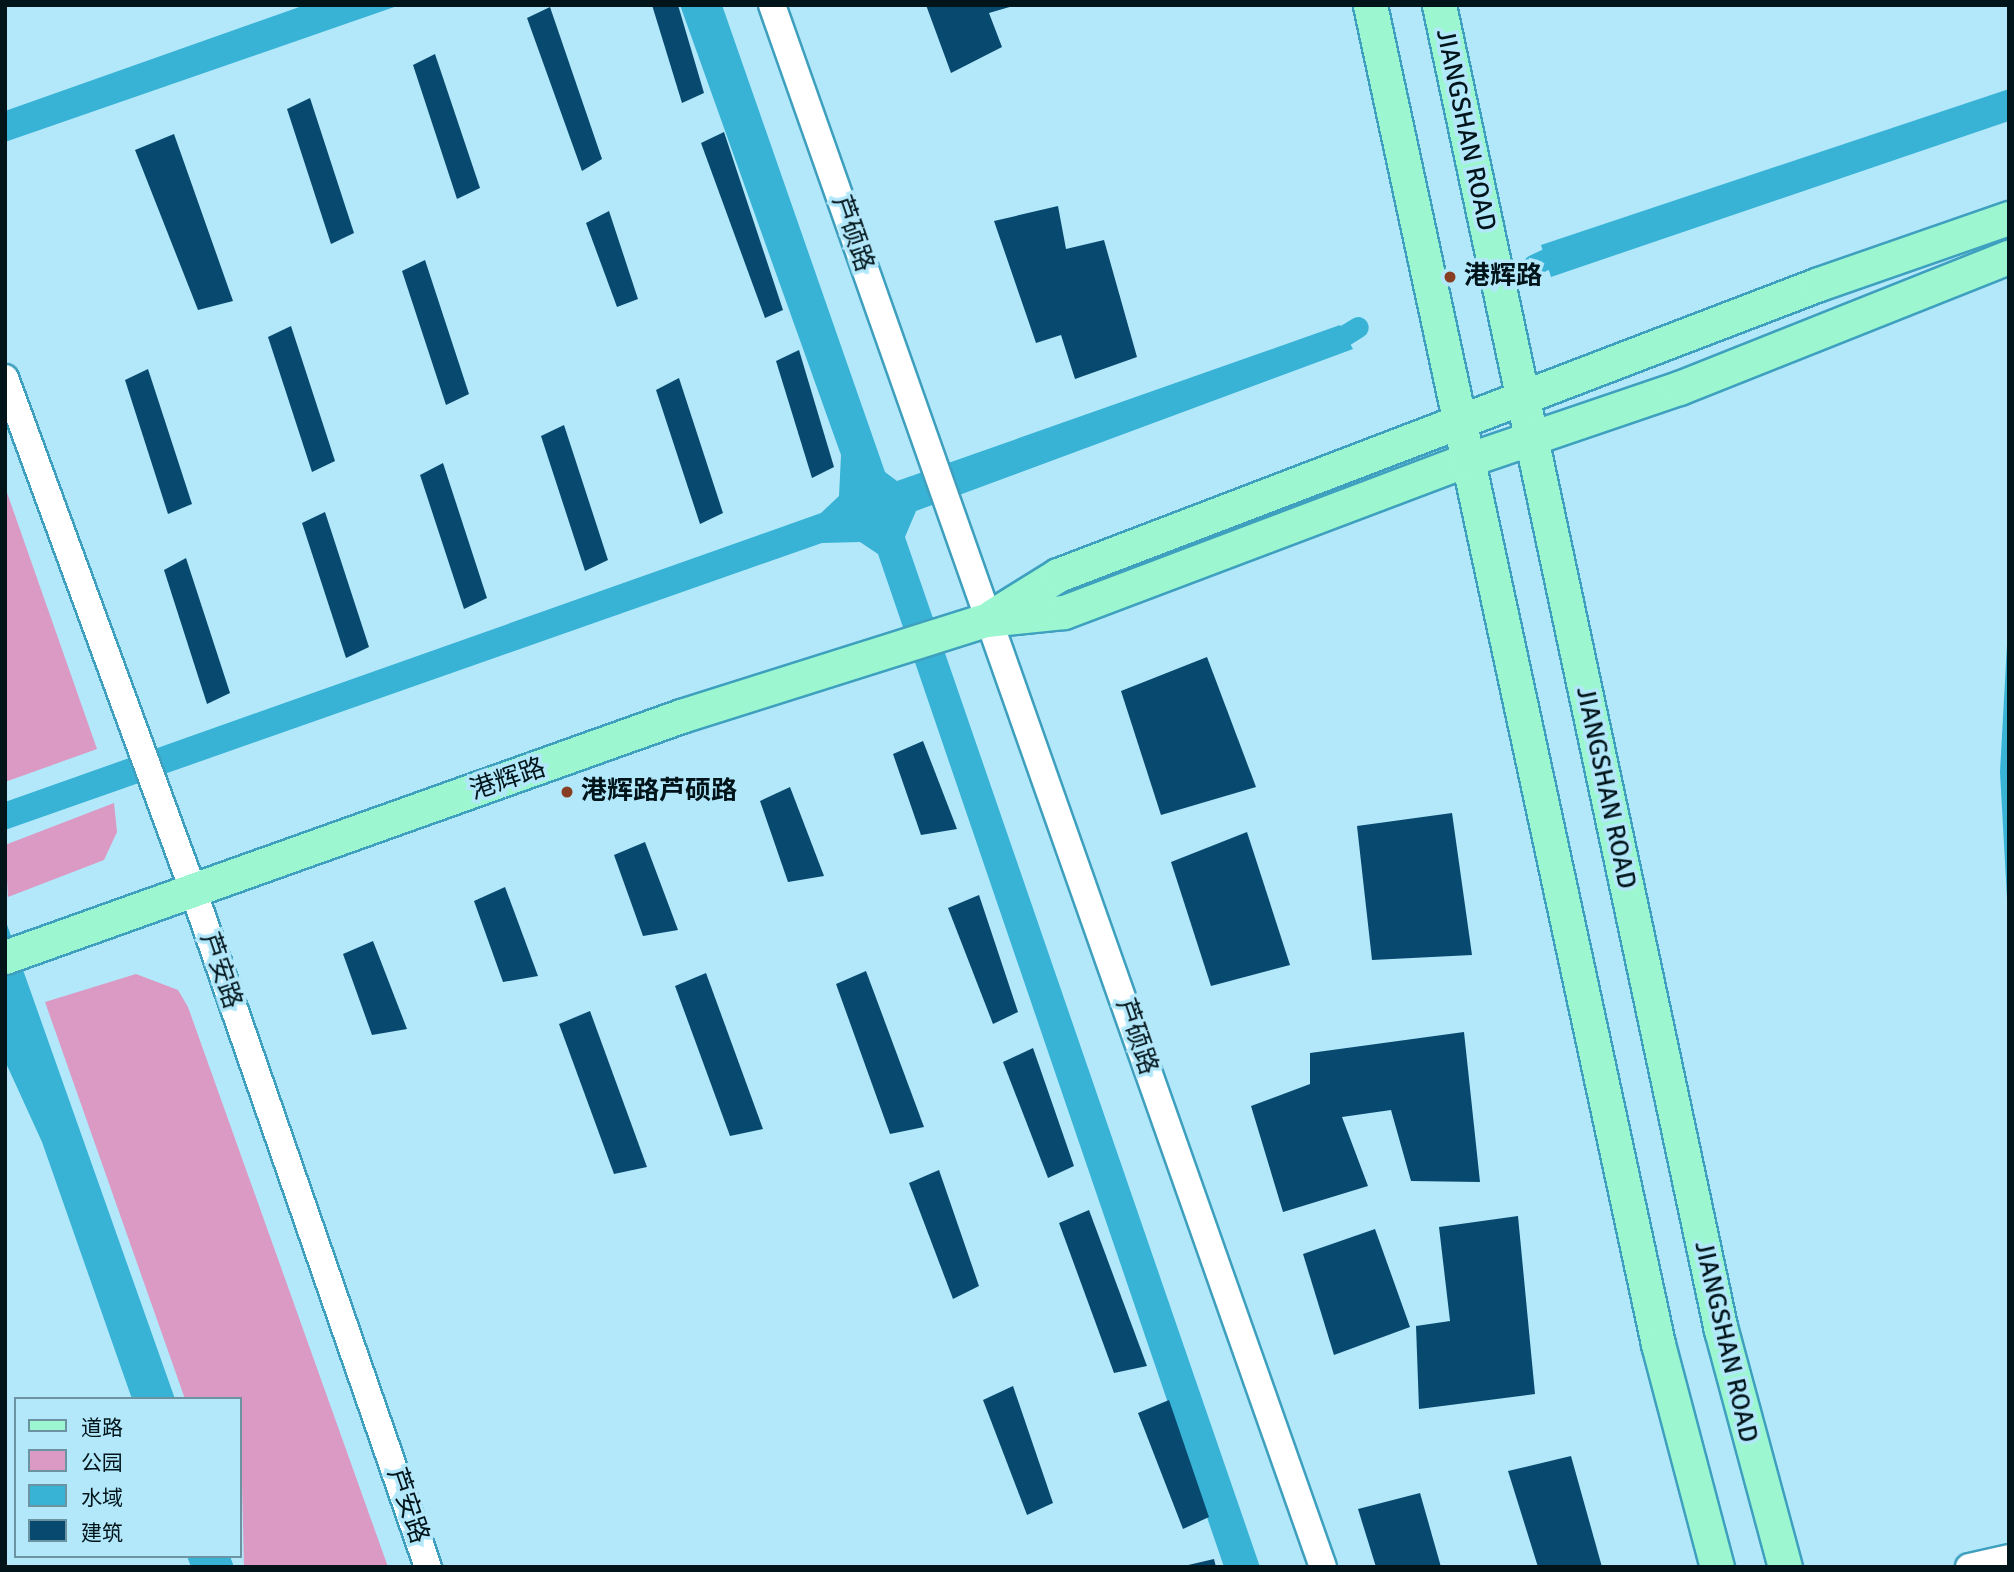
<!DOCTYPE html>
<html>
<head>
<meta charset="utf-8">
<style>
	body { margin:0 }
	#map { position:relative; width:2014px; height:1572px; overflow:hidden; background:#b3e8fb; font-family:Signika,"Noto Sans SC",sans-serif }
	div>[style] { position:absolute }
	.green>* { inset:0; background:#da9ac3 }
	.water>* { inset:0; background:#38b3d6 }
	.canal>* { height:21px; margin:-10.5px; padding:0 10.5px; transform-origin:10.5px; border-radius:10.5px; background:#38b3d6 }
	.building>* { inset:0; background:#084a6f }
	.roads { filter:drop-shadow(2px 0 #3ea0be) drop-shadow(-2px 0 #3ea0be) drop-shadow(0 2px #3ea0be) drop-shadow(0 -2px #3ea0be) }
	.minor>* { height:26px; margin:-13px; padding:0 13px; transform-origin:13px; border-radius:13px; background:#fff }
	.major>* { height:33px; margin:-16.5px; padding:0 16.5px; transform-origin:16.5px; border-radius:16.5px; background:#9cf7d0 }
	.dots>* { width:19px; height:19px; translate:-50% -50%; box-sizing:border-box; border:4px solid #b3e8fb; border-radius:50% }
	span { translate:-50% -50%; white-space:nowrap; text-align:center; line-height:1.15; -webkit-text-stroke:7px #b3e8fb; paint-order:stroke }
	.street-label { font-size:26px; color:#01141a }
	.poi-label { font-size:26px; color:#01141a; font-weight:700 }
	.left { translate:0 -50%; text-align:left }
	.frame { position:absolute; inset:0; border:7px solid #01141a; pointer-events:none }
	.legend { position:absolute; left:14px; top:1397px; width:228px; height:161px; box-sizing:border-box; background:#b3e8fb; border:2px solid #6c93a1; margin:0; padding:9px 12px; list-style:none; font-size:21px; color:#01141a }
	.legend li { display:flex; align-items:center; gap:14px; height:35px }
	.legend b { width:35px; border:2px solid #6c93a1 }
</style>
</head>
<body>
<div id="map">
	<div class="green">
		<div style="clip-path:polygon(5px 487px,97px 749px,5px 782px)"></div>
		<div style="clip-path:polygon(114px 803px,117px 832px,104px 860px,8px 897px,5px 845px)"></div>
		<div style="clip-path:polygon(136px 974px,178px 990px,188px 1007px,388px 1567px,244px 1567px,240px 1399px,185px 1399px,45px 1002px)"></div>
	</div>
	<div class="water">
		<div style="clip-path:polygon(305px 5px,400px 5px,5px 142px,5px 111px)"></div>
		<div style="clip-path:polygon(680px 5px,722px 5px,885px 472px,897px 481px,1340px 325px,1353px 349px,916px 511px,905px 537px,1260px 1567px,1224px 1567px,878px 554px,860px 542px,822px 543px,5px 830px,5px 802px,821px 513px,839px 496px,841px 455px)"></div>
		<div style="clip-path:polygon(2009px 89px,2009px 121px,1551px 277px,1541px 245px)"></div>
		<div style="clip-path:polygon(2009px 608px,2009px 935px,2000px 772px)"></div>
		<div style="clip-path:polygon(5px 919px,175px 1399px,132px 1399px,42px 1142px,5px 1061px)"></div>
		<div style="clip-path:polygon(187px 1556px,230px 1556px,234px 1567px,191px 1567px)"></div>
	</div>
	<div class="canal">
		<div style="left:1533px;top:265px;width:14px;rotate:-25deg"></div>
		<div style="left:1345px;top:335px;width:15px;rotate:-32deg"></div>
	</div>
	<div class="building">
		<div style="clip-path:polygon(652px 5px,678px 5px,704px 93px,682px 103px)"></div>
		<div style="clip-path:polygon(926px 5px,1013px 5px,1013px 6px,989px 13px,1002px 47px,951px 73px)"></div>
		<div style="clip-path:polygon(550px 7px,602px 159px,582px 171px,527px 18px)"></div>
		<div style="clip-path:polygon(435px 54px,480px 188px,457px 199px,413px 65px)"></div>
		<div style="clip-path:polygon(310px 98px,354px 233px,331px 244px,287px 109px)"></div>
		<div style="clip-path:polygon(724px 132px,783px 310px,765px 318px,701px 143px)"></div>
		<div style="clip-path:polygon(174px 134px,233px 301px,198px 310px,135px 150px)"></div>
		<div style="clip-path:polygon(1058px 206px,1066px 249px,1104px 240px,1137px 357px,1075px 379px,1061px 335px,1036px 343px,994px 221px)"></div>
		<div style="clip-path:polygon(609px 211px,638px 299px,617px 307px,586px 223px)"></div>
		<div style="clip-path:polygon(425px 260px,469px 394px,446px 405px,402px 271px)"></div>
		<div style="clip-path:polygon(291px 326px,335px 461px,312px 472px,268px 337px)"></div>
		<div style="clip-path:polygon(799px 350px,834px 467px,812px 478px,776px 361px)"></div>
		<div style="clip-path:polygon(148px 369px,192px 504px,168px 514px,125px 380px)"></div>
		<div style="clip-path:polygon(679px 378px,723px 513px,700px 524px,656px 390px)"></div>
		<div style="clip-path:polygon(564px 425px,608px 560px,585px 571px,541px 436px)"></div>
		<div style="clip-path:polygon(443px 463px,487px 598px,464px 609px,420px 475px)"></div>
		<div style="clip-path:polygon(325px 512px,369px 647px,346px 658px,302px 523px)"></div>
		<div style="clip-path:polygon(186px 558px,230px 693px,207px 704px,164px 570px)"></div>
		<div style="clip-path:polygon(1207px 657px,1256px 787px,1161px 815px,1121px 691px)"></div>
		<div style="clip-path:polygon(923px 741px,957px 829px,921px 835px,893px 754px)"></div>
		<div style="clip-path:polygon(790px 787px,824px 876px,788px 882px,760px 801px)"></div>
		<div style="clip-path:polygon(1452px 813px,1472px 955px,1372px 960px,1357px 826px)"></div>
		<div style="clip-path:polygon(1247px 832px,1290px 965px,1211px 986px,1171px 862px)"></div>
		<div style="clip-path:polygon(645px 842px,678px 930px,643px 936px,614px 855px)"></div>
		<div style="clip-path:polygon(505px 887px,538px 976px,503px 982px,474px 901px)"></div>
		<div style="clip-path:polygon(979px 895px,1018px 1012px,993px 1024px,948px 908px)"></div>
		<div style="clip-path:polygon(373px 941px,407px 1029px,372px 1035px,343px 954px)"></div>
		<div style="clip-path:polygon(866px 971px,924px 1127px,890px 1134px,836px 984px)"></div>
		<div style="clip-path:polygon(706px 973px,763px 1129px,730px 1136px,675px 986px)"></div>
		<div style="clip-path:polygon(590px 1011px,647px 1167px,614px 1174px,559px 1024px)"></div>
		<div style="clip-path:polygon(1464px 1032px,1480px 1182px,1411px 1181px,1391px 1110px,1342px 1117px,1368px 1186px,1283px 1212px,1251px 1106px,1310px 1084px,1310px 1053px)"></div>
		<div style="clip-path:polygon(1033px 1048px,1074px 1166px,1048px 1178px,1003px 1062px)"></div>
		<div style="clip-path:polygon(939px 1170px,979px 1286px,953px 1299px,909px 1183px)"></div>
		<div style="clip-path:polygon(1089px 1210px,1147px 1366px,1114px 1373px,1059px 1223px)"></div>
		<div style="clip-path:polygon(1518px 1216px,1535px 1394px,1419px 1409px,1416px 1326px,1450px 1321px,1439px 1227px)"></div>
		<div style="clip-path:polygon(1375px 1229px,1410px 1327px,1334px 1355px,1303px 1254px)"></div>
		<div style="clip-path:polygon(1013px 1386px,1053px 1503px,1027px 1515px,983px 1400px)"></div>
		<div style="clip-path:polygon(1169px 1400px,1209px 1517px,1183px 1529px,1138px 1413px)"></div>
		<div style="clip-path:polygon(1571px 1456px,1602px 1567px,1538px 1567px,1508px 1471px)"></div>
		<div style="clip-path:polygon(1420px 1493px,1441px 1567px,1376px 1567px,1358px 1509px)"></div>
		<div style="clip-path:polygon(1214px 1559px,1216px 1567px,1184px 1567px,1184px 1566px)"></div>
	</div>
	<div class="roads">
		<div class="minor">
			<div style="left:772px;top:5px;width:1656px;rotate:70.57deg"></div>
			<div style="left:5px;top:378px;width:545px;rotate:69.84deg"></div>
			<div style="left:193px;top:890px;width:717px;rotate:70.86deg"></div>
			<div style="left:1969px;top:1567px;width:41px;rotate:-12.7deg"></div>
		</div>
		<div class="major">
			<div style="left:1370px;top:5px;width:1370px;rotate:77.86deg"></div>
			<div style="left:1658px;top:1344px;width:231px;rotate:75.2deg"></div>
			<div style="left:1439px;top:5px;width:1355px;rotate:77.99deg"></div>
			<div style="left:1721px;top:1330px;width:245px;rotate:74.9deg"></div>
			<div style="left:992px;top:616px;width:78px;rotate:-31.8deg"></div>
			<div style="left:1058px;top:575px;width:815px;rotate:-20.93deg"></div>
			<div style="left:1819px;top:284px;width:201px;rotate:-19.2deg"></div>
			<div style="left:5px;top:957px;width:718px;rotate:-19.62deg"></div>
			<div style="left:681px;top:716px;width:320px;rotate:-17.5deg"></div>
			<div style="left:986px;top:620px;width:78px;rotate:-5.9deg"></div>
			<div style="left:1064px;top:612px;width:428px;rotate:-20.7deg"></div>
			<div style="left:1464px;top:461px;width:227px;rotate:-18.8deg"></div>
			<div style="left:1679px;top:388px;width:355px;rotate:-21.7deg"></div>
		</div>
	</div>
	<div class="dots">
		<div style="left:1450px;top:277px;background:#873e22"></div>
		<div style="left:567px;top:792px;background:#873e22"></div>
	</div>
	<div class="street-label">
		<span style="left:1465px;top:130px;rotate:78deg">JIANGSHAN ROAD</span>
		<span style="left:852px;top:234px;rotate:71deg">芦硕路</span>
		<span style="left:508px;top:780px;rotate:-19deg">港辉路</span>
		<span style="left:1605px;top:788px;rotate:78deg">JIANGSHAN ROAD</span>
		<span style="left:220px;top:971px;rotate:71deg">芦安路</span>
		<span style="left:1136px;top:1037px;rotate:71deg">芦硕路</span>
		<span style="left:1725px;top:1342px;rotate:77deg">JIANGSHAN ROAD</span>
		<span style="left:407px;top:1506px;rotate:71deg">芦安路</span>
	</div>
	<div class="poi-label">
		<span class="left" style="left:1464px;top:277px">港辉路</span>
		<span class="left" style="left:581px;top:792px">港辉路芦硕路</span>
	</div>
	<div class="frame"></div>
	<ul class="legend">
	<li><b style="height:9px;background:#9cf7d0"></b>道路</li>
	<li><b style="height:19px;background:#da9ac3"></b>公园</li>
	<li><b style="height:19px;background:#38b3d6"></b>水域</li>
	<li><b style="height:19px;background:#084a6f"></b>建筑</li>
	</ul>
</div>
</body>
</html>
